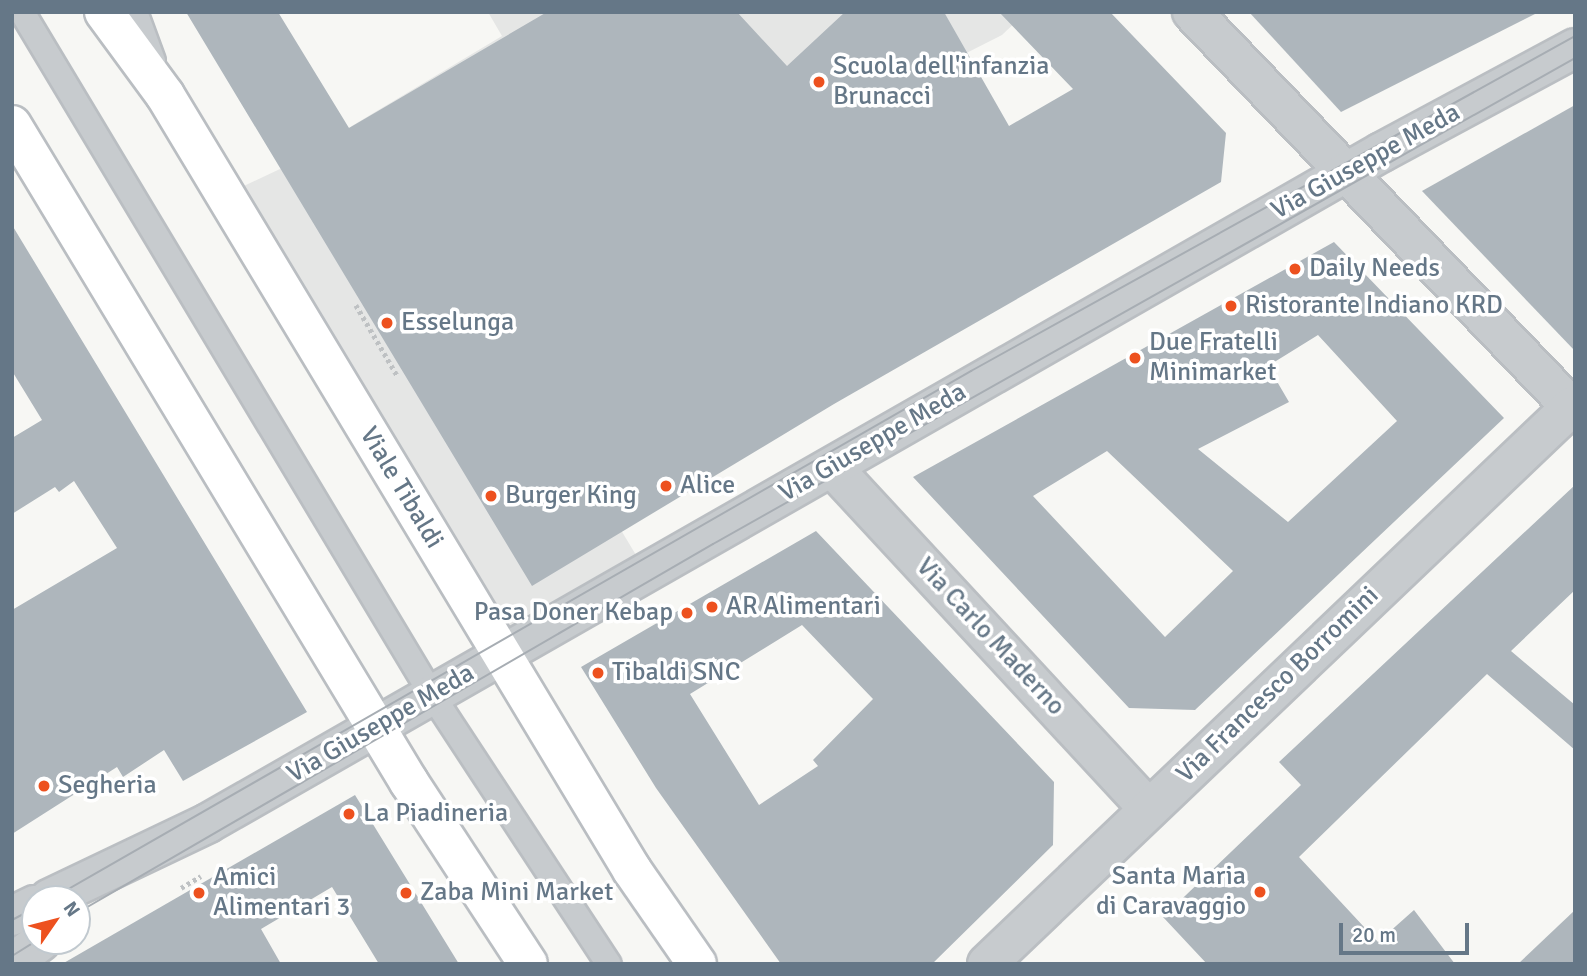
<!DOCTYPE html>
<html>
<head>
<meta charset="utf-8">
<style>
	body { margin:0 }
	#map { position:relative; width:1587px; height:976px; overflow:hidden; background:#f7f7f4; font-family:Signika,sans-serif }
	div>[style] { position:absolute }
	.built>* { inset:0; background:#e5e6e5 }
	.building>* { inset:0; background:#aeb6bc }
	.path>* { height:4.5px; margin-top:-2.25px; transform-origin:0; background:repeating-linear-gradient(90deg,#bec1c3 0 3.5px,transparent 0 7px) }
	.roads { filter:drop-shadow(2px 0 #babec2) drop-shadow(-2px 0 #babec2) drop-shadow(0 2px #babec2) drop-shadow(0 -2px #babec2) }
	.service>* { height:24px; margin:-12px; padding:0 12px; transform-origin:12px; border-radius:12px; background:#c7cbce }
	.minor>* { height:38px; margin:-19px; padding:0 19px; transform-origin:19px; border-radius:19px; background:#c7cbce }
	.tertiary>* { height:38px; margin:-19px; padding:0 19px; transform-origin:19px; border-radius:19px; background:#c7cbce }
	.primary>* { height:38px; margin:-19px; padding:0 19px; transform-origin:19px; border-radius:19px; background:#fff }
	.tram>* { height:2px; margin:-1px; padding:0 1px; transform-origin:1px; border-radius:1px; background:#a7adb3 }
	.dots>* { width:19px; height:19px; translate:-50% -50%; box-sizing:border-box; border:4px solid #fff; border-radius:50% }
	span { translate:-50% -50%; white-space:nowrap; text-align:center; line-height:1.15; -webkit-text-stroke:7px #fff; paint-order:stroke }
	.poi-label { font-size:26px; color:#657787 }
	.left { translate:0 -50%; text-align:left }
	.right { translate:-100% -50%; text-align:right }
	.street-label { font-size:26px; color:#657787 }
	.frame { position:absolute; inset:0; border:14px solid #657787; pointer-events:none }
	.north { position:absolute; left:21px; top:885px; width:70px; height:70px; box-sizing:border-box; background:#fff; border:2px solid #c1c9cf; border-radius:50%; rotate:55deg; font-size:19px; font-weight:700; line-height:28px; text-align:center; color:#657787 }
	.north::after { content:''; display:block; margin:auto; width:24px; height:32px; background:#ed511f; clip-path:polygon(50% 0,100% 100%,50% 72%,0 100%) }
	.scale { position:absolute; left:1339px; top:923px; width:130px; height:32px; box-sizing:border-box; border:4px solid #657787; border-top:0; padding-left:9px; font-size:21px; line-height:24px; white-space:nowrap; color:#657787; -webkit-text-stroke:5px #fff; paint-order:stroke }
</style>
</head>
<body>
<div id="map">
	<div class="built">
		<div style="clip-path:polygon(488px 12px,566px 12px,506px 339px,639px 560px,497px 639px,231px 192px,280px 169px,502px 36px)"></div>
		<div style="clip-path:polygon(691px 12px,1026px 12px,1002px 35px,830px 122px)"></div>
	</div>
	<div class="building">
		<div style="clip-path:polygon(186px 12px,278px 12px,349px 128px,547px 12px,737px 12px,787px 66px,845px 12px,944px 12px,1009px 126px,1073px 89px,999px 12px,1110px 12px,1226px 133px,1221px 182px,834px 404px,532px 586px)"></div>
		<div style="clip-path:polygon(1249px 12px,1539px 12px,1341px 112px)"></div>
		<div style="clip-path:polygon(1575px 105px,1575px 351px,1422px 191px)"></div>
		<div style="clip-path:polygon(12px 225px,307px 712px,183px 781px,164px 750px,123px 777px,117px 767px,12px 834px,12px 610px,117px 548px,74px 481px,59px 492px,55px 487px,12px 514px,12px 438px,42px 420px,12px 371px)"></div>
		<div style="clip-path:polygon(evenodd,1334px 242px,1504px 418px,1195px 710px,1129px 708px,913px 477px,1334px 242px,1318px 335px,1397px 421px,1288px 522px,1198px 449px,1289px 402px,1268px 366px,1318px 335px,1334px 242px,1107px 451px,1233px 571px,1165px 637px,1033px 496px,1107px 451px)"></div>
		<div style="clip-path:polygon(1575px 485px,1575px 590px,1511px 651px,1575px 705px,1575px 750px,1487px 674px,1299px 857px,1378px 942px,1414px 910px,1455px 964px,1207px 964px,1163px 917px,1301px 785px,1279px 762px)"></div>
		<div style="clip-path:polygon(evenodd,816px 531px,1054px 782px,1053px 845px,932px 964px,781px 964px,656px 788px,581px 667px,816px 531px,802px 625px,873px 699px,813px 760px,818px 766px,759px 805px,690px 694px,802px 625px)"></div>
		<div style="clip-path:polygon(355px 795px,459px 964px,379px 964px,332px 887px,261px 929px,281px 964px,62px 964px)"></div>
		<div style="clip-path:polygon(1575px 910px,1575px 964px,1518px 964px)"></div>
	</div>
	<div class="path">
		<div style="left:356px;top:305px;width:83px;rotate:59.7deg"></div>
		<div style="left:181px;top:888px;width:23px;rotate:-31deg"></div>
	</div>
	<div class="roads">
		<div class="service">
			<div style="left:22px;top:12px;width:797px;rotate:59.02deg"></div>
			<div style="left:432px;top:695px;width:322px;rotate:56.7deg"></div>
			<div style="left:135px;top:12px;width:52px;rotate:69.8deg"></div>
		</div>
		<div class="minor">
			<div style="left:1192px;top:12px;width:553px;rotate:46.17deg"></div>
			<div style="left:832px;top:467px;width:465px;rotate:47.2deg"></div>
			<div style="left:987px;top:964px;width:807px;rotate:-43.64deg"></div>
		</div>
		<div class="tertiary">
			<div style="left:49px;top:899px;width:176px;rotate:-25.5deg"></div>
			<div style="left:208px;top:823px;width:1352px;rotate:-29.75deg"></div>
			<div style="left:1382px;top:152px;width:219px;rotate:-28.3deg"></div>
			<div style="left:12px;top:916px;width:25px;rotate:-26deg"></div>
			<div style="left:12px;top:963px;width:36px;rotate:-37deg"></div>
		</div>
		<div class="primary">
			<div style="left:104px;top:12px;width:103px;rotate:53.7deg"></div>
			<div style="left:165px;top:95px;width:905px;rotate:58.93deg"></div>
			<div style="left:632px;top:870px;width:114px;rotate:55.3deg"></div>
			<div style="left:12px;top:125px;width:768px;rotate:58.86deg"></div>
			<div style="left:409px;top:782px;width:217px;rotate:56.8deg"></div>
		</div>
	</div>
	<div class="tram">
		<div style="left:51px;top:899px;width:1061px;rotate:-29.85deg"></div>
		<div style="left:971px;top:371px;width:691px;rotate:-29.01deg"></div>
		<div style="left:77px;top:913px;width:735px;rotate:-30.12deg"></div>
		<div style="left:713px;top:544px;width:990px;rotate:-29.41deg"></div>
		<div style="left:12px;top:920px;width:26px;rotate:-28deg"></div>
		<div style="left:12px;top:956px;width:28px;rotate:-32deg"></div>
	</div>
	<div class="dots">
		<div style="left:819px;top:82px;background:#ed511f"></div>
		<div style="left:1295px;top:269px;background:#ed511f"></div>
		<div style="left:1231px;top:306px;background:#ed511f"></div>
		<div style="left:387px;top:323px;background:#ed511f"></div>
		<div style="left:1135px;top:358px;background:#ed511f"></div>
		<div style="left:666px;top:486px;background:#ed511f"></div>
		<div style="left:491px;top:496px;background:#ed511f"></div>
		<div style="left:712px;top:607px;background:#ed511f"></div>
		<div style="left:687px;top:613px;background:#ed511f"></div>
		<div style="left:598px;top:673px;background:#ed511f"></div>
		<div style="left:44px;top:786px;background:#ed511f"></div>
		<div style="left:349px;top:814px;background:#ed511f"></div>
		<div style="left:1260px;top:892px;background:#ed511f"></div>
		<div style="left:199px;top:893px;background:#ed511f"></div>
		<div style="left:406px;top:893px;background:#ed511f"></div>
	</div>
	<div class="poi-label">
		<span class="left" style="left:833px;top:82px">Scuola dell'infanzia<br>Brunacci</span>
		<span class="left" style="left:1309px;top:269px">Daily Needs</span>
		<span class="left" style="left:1245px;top:306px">Ristorante Indiano KRD</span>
		<span class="left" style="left:401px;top:323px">Esselunga</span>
		<span class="left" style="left:1149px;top:358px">Due Fratelli<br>Minimarket</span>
		<span class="left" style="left:680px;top:486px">Alice</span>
		<span class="left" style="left:505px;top:496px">Burger King</span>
		<span class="left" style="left:726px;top:607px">AR Alimentari</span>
		<span class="right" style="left:673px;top:613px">Pasa Doner Kebap</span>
		<span class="left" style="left:612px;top:673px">Tibaldi SNC</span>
		<span class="left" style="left:58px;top:786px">Segheria</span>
		<span class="left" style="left:363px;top:814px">La Piadineria</span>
		<span class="right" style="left:1246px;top:892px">Santa Maria<br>di Caravaggio</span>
		<span class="left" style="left:213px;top:893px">Amici<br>Alimentari 3</span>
		<span class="left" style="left:420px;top:893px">Zaba Mini Market</span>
	</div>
	<div class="street-label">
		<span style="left:1366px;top:162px;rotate:-29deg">Via Giuseppe Meda</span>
		<span style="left:873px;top:443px;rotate:-30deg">Via Giuseppe Meda</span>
		<span style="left:401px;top:488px;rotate:59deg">Viale Tibaldi</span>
		<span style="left:990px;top:637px;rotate:47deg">Via Carlo Maderno</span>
		<span style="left:1278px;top:685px;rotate:-44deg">Via Francesco Borromini</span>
		<span style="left:381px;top:724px;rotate:-30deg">Via Giuseppe Meda</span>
	</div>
	<div class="frame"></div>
	<div class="north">N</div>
	<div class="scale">20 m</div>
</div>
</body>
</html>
